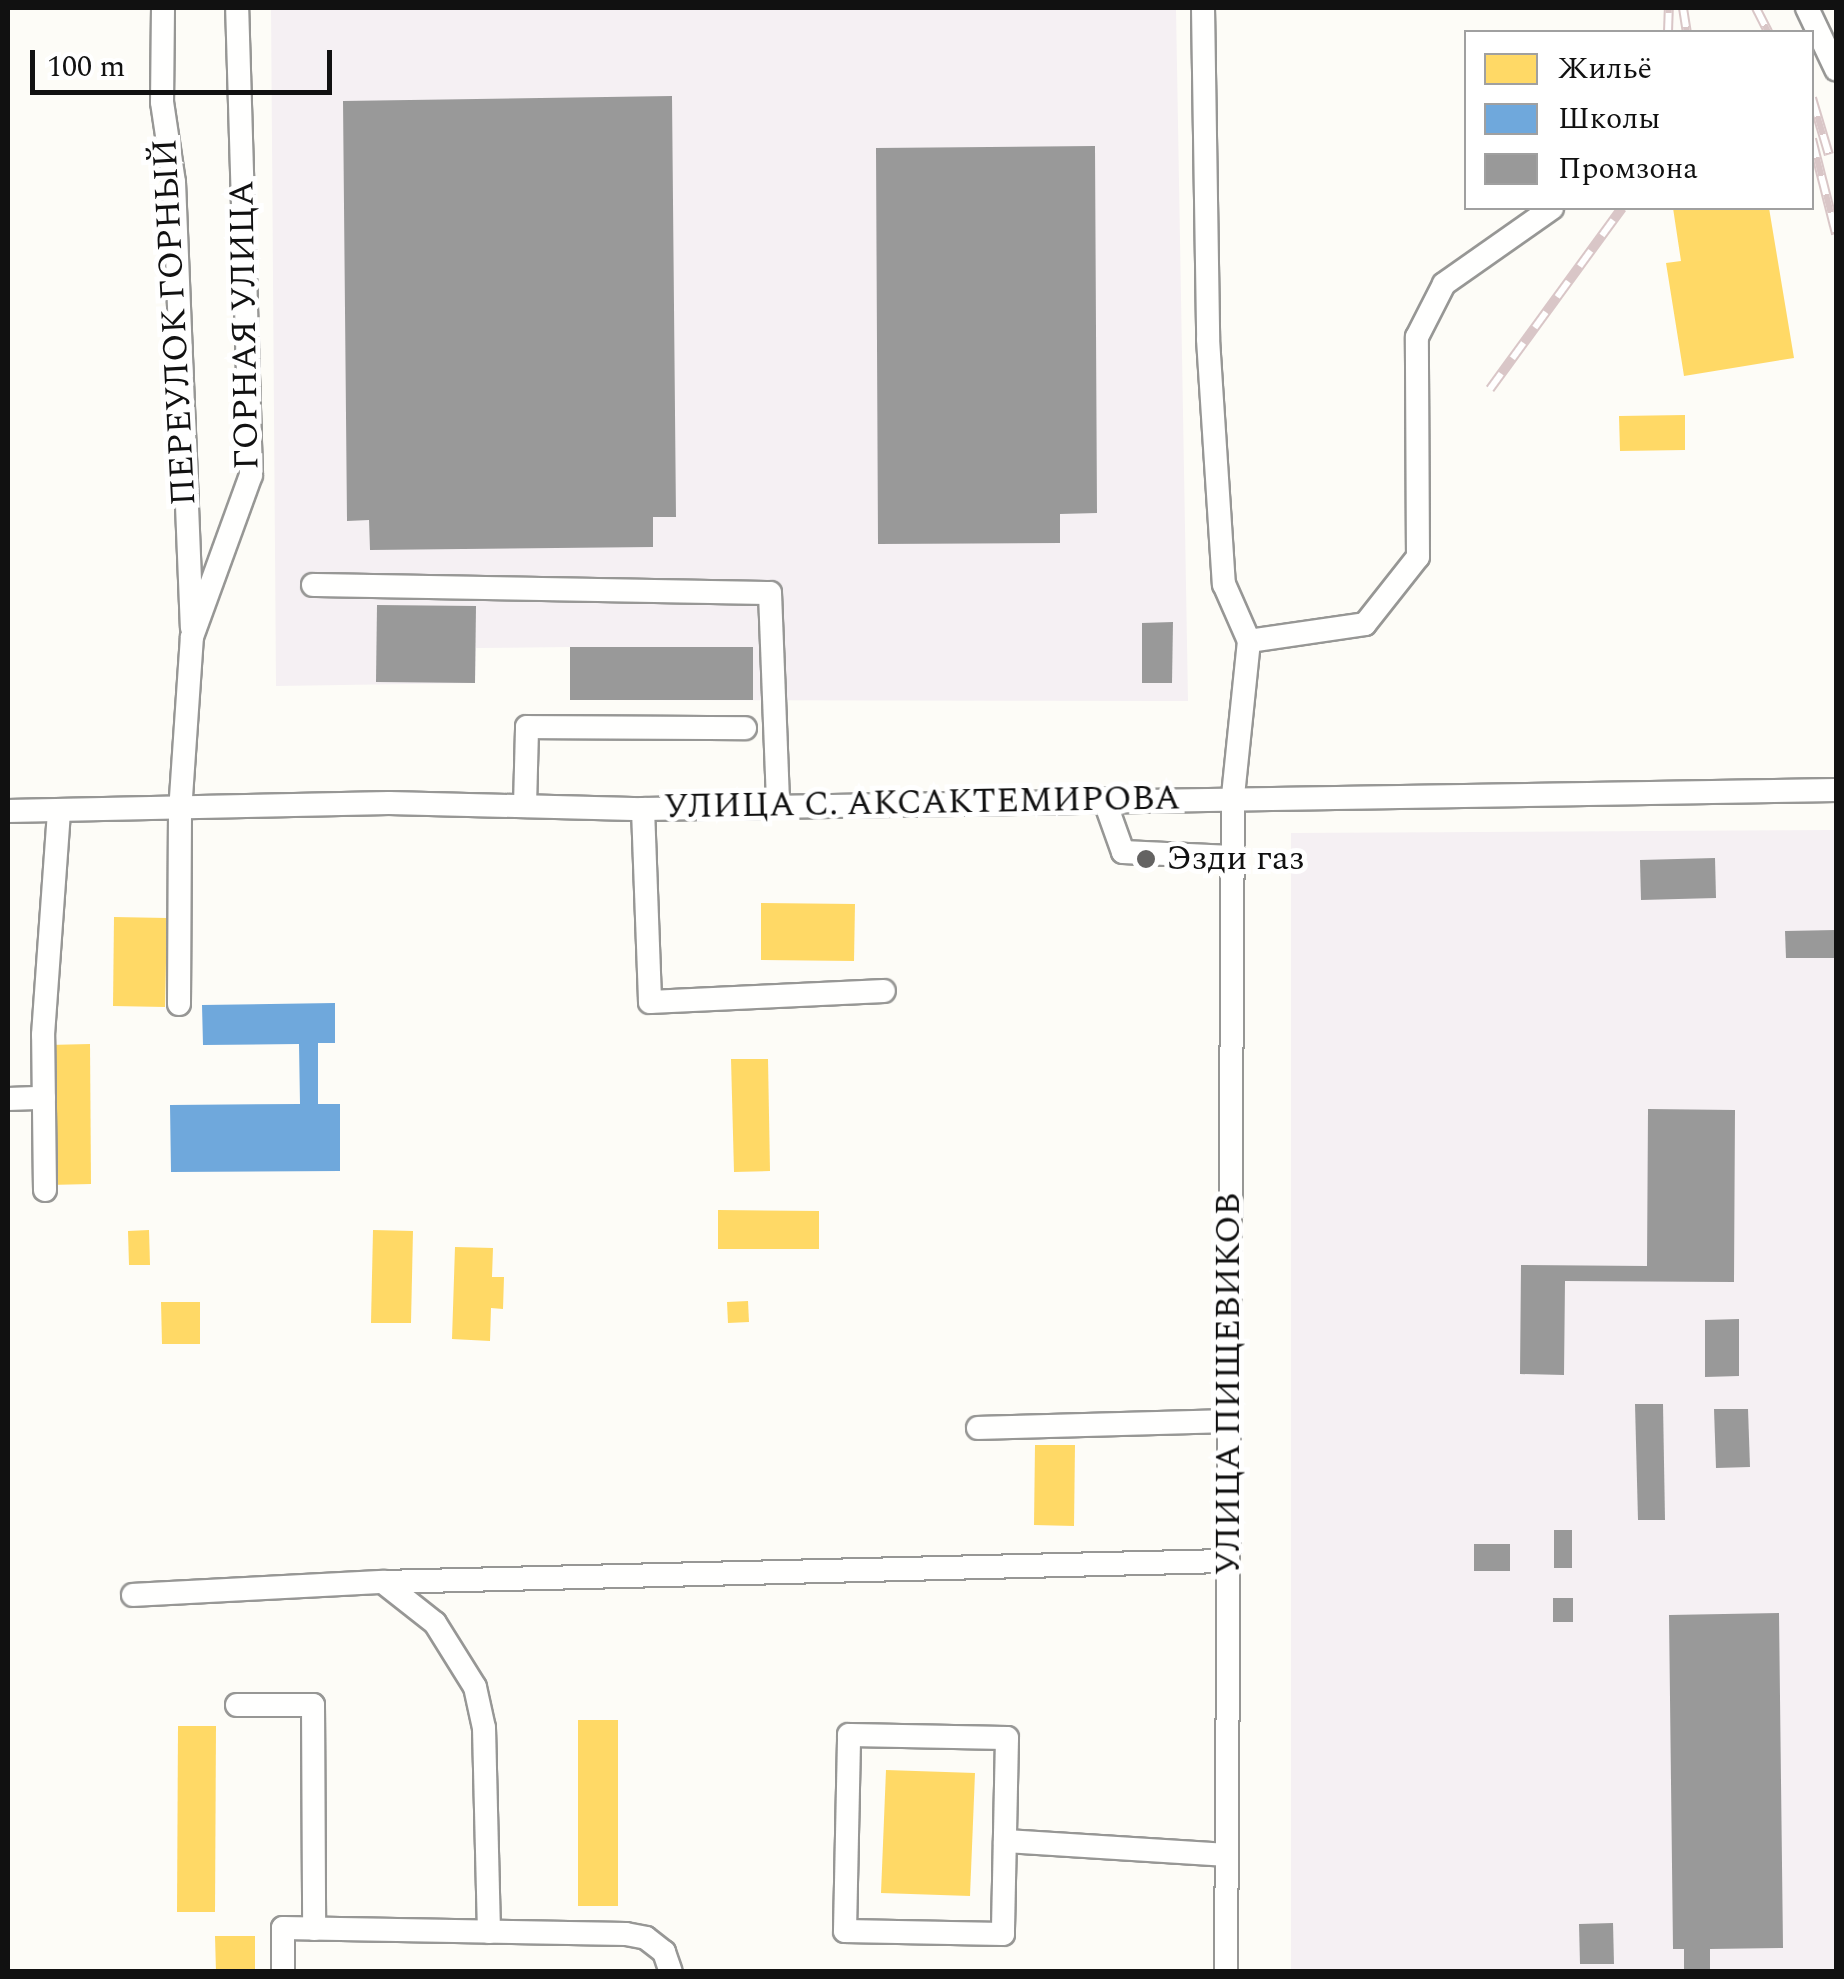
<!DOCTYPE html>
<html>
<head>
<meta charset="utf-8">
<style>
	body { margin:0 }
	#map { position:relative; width:1844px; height:1979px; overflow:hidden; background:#fdfcf7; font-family:Spectral,serif }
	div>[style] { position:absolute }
	.industrial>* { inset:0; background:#f5f0f3 }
	.homes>* { inset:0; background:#ffd966 }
	.schools>* { inset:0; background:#6fa8dc }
	.industry>* { inset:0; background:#999 }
	.roads { filter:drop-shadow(2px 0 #979795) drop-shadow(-2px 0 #979795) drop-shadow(0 2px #979795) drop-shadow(0 -2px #979795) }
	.minor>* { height:22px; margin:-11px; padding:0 11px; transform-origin:11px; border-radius:11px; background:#fffffe }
	.rail>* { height:10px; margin-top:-5px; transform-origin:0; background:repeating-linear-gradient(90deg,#fff 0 19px,#d9c6c7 0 38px); box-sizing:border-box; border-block:2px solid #d9c6c7 }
	.dots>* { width:28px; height:28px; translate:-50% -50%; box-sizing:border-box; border:5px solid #fff; border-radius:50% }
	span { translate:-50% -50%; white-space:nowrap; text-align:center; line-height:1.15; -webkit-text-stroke:10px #fff; paint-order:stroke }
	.street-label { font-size:35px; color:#111 }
	.poi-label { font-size:35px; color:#111 }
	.left { translate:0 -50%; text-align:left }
	.frame { position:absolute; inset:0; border:10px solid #111; pointer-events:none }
	.legend { position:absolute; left:1464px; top:30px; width:350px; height:180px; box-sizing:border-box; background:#fff; border:2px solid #a0a0a0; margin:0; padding:12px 18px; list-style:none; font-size:30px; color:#111 }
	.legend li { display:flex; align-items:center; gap:20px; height:50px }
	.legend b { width:50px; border:2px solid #a0a0a0 }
	.scale { position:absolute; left:30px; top:50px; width:302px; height:45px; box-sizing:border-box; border:5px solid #111; border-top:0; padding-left:12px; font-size:30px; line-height:35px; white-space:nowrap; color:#111; -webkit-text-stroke:8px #fff; paint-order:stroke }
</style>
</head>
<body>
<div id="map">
	<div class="industrial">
		<div style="clip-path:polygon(271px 8px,1176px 8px,1188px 701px,570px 700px,570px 647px,476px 648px,475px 683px,276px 686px)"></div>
		<div style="clip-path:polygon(1836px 830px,1836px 1971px,1291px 1972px,1291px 833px)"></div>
	</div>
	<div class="homes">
		<div style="clip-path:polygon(1673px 208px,1769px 208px,1794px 358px,1684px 376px,1666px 263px,1681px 261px)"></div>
		<div style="clip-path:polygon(1685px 415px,1685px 450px,1620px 451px,1619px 416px)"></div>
		<div style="clip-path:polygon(761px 903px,855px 904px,854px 961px,761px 960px)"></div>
		<div style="clip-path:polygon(114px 917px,167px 918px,165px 1007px,113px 1006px)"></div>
		<div style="clip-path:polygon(90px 1044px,91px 1184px,49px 1185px,48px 1045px)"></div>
		<div style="clip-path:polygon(731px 1059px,768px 1059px,770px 1171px,734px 1172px)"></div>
		<div style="clip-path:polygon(718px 1210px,819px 1211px,819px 1249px,718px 1249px)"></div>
		<div style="clip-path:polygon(149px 1230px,150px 1265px,129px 1265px,128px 1231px)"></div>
		<div style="clip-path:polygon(373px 1230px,413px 1231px,411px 1323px,371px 1323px)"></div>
		<div style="clip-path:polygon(455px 1247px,493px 1248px,492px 1277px,504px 1277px,503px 1309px,491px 1308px,490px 1341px,452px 1339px)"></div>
		<div style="clip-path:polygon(748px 1301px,749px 1322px,728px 1323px,727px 1302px)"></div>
		<div style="clip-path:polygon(161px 1302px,200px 1302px,200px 1344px,162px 1344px)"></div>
		<div style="clip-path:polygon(1035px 1445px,1075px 1445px,1074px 1526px,1034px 1525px)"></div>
		<div style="clip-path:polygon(578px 1720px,618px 1720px,618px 1906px,578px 1906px)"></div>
		<div style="clip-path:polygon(178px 1726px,216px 1726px,215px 1912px,177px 1912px)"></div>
		<div style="clip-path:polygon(886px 1770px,975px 1773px,970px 1896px,881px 1893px)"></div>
		<div style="clip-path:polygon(215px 1936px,255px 1936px,255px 1972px,216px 1972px)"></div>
	</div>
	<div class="schools">
		<div style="clip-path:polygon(335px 1003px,335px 1043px,318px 1043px,318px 1104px,340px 1104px,340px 1171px,171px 1172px,170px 1105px,300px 1104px,299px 1044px,203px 1045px,202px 1005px)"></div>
	</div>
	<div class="industry">
		<div style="clip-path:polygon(672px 96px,676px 517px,653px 517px,653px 547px,370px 550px,369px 520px,347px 521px,343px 101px)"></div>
		<div style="clip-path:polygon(1095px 146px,1097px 513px,1060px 514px,1060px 543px,878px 544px,876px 148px)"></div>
		<div style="clip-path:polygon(377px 605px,476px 606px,475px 683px,376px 682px)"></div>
		<div style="clip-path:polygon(1173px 622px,1172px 683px,1142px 683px,1142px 623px)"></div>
		<div style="clip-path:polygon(570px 647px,753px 647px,753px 700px,570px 700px)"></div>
		<div style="clip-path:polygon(1715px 858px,1716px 898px,1641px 900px,1640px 860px)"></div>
		<div style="clip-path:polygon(1836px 930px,1836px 958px,1786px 958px,1785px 931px)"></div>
		<div style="clip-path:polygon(1648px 1109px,1735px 1110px,1734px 1282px,1565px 1281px,1564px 1375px,1520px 1374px,1521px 1265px,1647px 1266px)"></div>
		<div style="clip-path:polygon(1739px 1319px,1739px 1376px,1705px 1377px,1705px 1320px)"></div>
		<div style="clip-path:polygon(1635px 1404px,1663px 1404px,1665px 1520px,1638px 1520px)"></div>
		<div style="clip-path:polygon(1714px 1409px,1748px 1409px,1750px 1467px,1716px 1468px)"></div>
		<div style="clip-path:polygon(1554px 1530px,1572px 1530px,1572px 1568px,1554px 1568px)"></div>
		<div style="clip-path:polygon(1474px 1544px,1510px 1544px,1510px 1571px,1474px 1571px)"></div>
		<div style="clip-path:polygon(1553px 1598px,1573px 1598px,1573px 1622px,1553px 1622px)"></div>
		<div style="clip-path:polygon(1779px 1613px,1783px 1948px,1710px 1949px,1710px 1972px,1684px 1972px,1684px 1949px,1673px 1949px,1669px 1615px)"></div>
		<div style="clip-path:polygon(1613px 1923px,1614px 1964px,1580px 1964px,1579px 1924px)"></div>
	</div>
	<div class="roads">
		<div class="minor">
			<div style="left:163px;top:8px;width:94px;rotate:90.6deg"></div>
			<div style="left:162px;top:102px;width:81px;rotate:81.5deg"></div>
			<div style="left:174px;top:182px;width:446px;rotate:87.7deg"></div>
			<div style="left:1203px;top:8px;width:331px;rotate:89.1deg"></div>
			<div style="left:1208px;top:339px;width:246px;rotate:86.3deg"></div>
			<div style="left:1224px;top:584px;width:62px;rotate:66.3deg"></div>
			<div style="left:1249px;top:641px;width:156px;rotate:95.9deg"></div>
			<div style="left:1233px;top:796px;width:1176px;rotate:90.34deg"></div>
			<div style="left:1807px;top:8px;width:68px;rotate:64.6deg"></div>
			<div style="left:313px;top:585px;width:457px;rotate:1deg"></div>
			<div style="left:770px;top:593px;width:213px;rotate:87.8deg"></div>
			<div style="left:1249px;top:641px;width:117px;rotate:-8.3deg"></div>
			<div style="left:1365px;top:624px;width:85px;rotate:-51.7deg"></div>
			<div style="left:1418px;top:557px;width:220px;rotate:-90.3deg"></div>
			<div style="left:1417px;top:337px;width:59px;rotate:-63deg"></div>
			<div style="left:1444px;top:284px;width:132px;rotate:-35.1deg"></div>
			<div style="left:1104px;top:799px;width:56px;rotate:70.3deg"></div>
			<div style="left:1123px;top:852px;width:109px;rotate:2.6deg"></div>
			<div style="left:525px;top:806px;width:79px;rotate:-88.5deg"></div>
			<div style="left:527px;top:727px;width:218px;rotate:0.3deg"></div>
			<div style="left:643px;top:809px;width:193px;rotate:87.9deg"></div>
			<div style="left:650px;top:1002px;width:234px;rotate:-2.7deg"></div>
			<div style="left:8px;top:811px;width:381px;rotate:-1.2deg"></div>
			<div style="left:389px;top:803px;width:254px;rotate:1.4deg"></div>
			<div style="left:643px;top:809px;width:1193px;rotate:-0.91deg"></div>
			<div style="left:179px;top:1004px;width:192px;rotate:-89.7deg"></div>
			<div style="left:180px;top:812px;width:175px;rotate:-86.1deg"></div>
			<div style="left:192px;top:637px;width:172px;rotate:-70deg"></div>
			<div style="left:251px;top:475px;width:467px;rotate:-91.7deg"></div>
			<div style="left:8px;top:1099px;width:36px;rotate:-2deg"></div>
			<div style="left:45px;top:1190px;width:155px;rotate:-90.7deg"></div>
			<div style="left:43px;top:1035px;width:224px;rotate:-85.9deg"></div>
			<div style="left:978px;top:1428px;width:250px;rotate:-1.6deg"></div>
			<div style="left:383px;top:1582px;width:66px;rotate:38.3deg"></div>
			<div style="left:435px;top:1623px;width:75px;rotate:58deg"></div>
			<div style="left:475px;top:1687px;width:42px;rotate:77.6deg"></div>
			<div style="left:484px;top:1728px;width:204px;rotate:88.6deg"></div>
			<div style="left:133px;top:1595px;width:250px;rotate:-3deg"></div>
			<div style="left:383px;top:1582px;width:844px;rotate:-1.43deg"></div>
			<div style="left:237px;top:1705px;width:76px"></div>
			<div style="left:313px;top:1705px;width:224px;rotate:89.7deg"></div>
			<div style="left:849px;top:1735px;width:158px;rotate:1.1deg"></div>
			<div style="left:1007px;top:1738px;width:196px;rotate:91.2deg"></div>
			<div style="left:1003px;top:1934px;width:158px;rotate:-178.9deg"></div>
			<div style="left:845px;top:1931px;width:196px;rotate:-88.8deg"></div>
			<div style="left:1005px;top:1841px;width:220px;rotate:3.6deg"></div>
			<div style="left:283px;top:1972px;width:44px;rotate:-90deg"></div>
			<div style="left:283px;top:1928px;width:343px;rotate:1deg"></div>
			<div style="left:626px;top:1934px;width:20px;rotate:11deg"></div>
			<div style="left:646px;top:1938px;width:23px;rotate:38deg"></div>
			<div style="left:664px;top:1952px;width:21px;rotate:71deg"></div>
		</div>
	</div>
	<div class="rail">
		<div style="left:1683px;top:8px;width:24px;rotate:81deg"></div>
		<div style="left:1756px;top:8px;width:27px;rotate:63deg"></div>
		<div style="left:1668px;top:32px;width:24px;rotate:-88deg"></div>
		<div style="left:1812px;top:98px;width:59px;rotate:73.4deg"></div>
		<div style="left:1812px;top:139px;width:98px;rotate:75.8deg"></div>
		<div style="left:1490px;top:389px;width:224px;rotate:-53.9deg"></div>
	</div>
	<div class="dots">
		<div style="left:1146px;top:859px;background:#646362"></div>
	</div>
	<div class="street-label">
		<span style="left:175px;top:322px;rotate:-93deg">ПЕРЕУЛОК ГОРНЫЙ</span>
		<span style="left:245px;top:325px;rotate:-91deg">ГОРНАЯ УЛИЦА</span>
		<span style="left:922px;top:803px;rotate:-1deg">УЛИЦА С. АКСАКТЕМИРОВА</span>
		<span style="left:1229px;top:1384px;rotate:-90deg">УЛИЦА ПИЩЕВИКОВ</span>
	</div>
	<div class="poi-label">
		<span class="left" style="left:1166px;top:859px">Эзди газ</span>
	</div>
	<div class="frame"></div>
	<ul class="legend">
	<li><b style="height:28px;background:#ffd966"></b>Жильё</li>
	<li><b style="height:28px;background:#6fa8dc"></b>Школы</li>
	<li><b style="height:28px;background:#999"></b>Промзона</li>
	</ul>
	<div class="scale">100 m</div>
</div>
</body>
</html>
